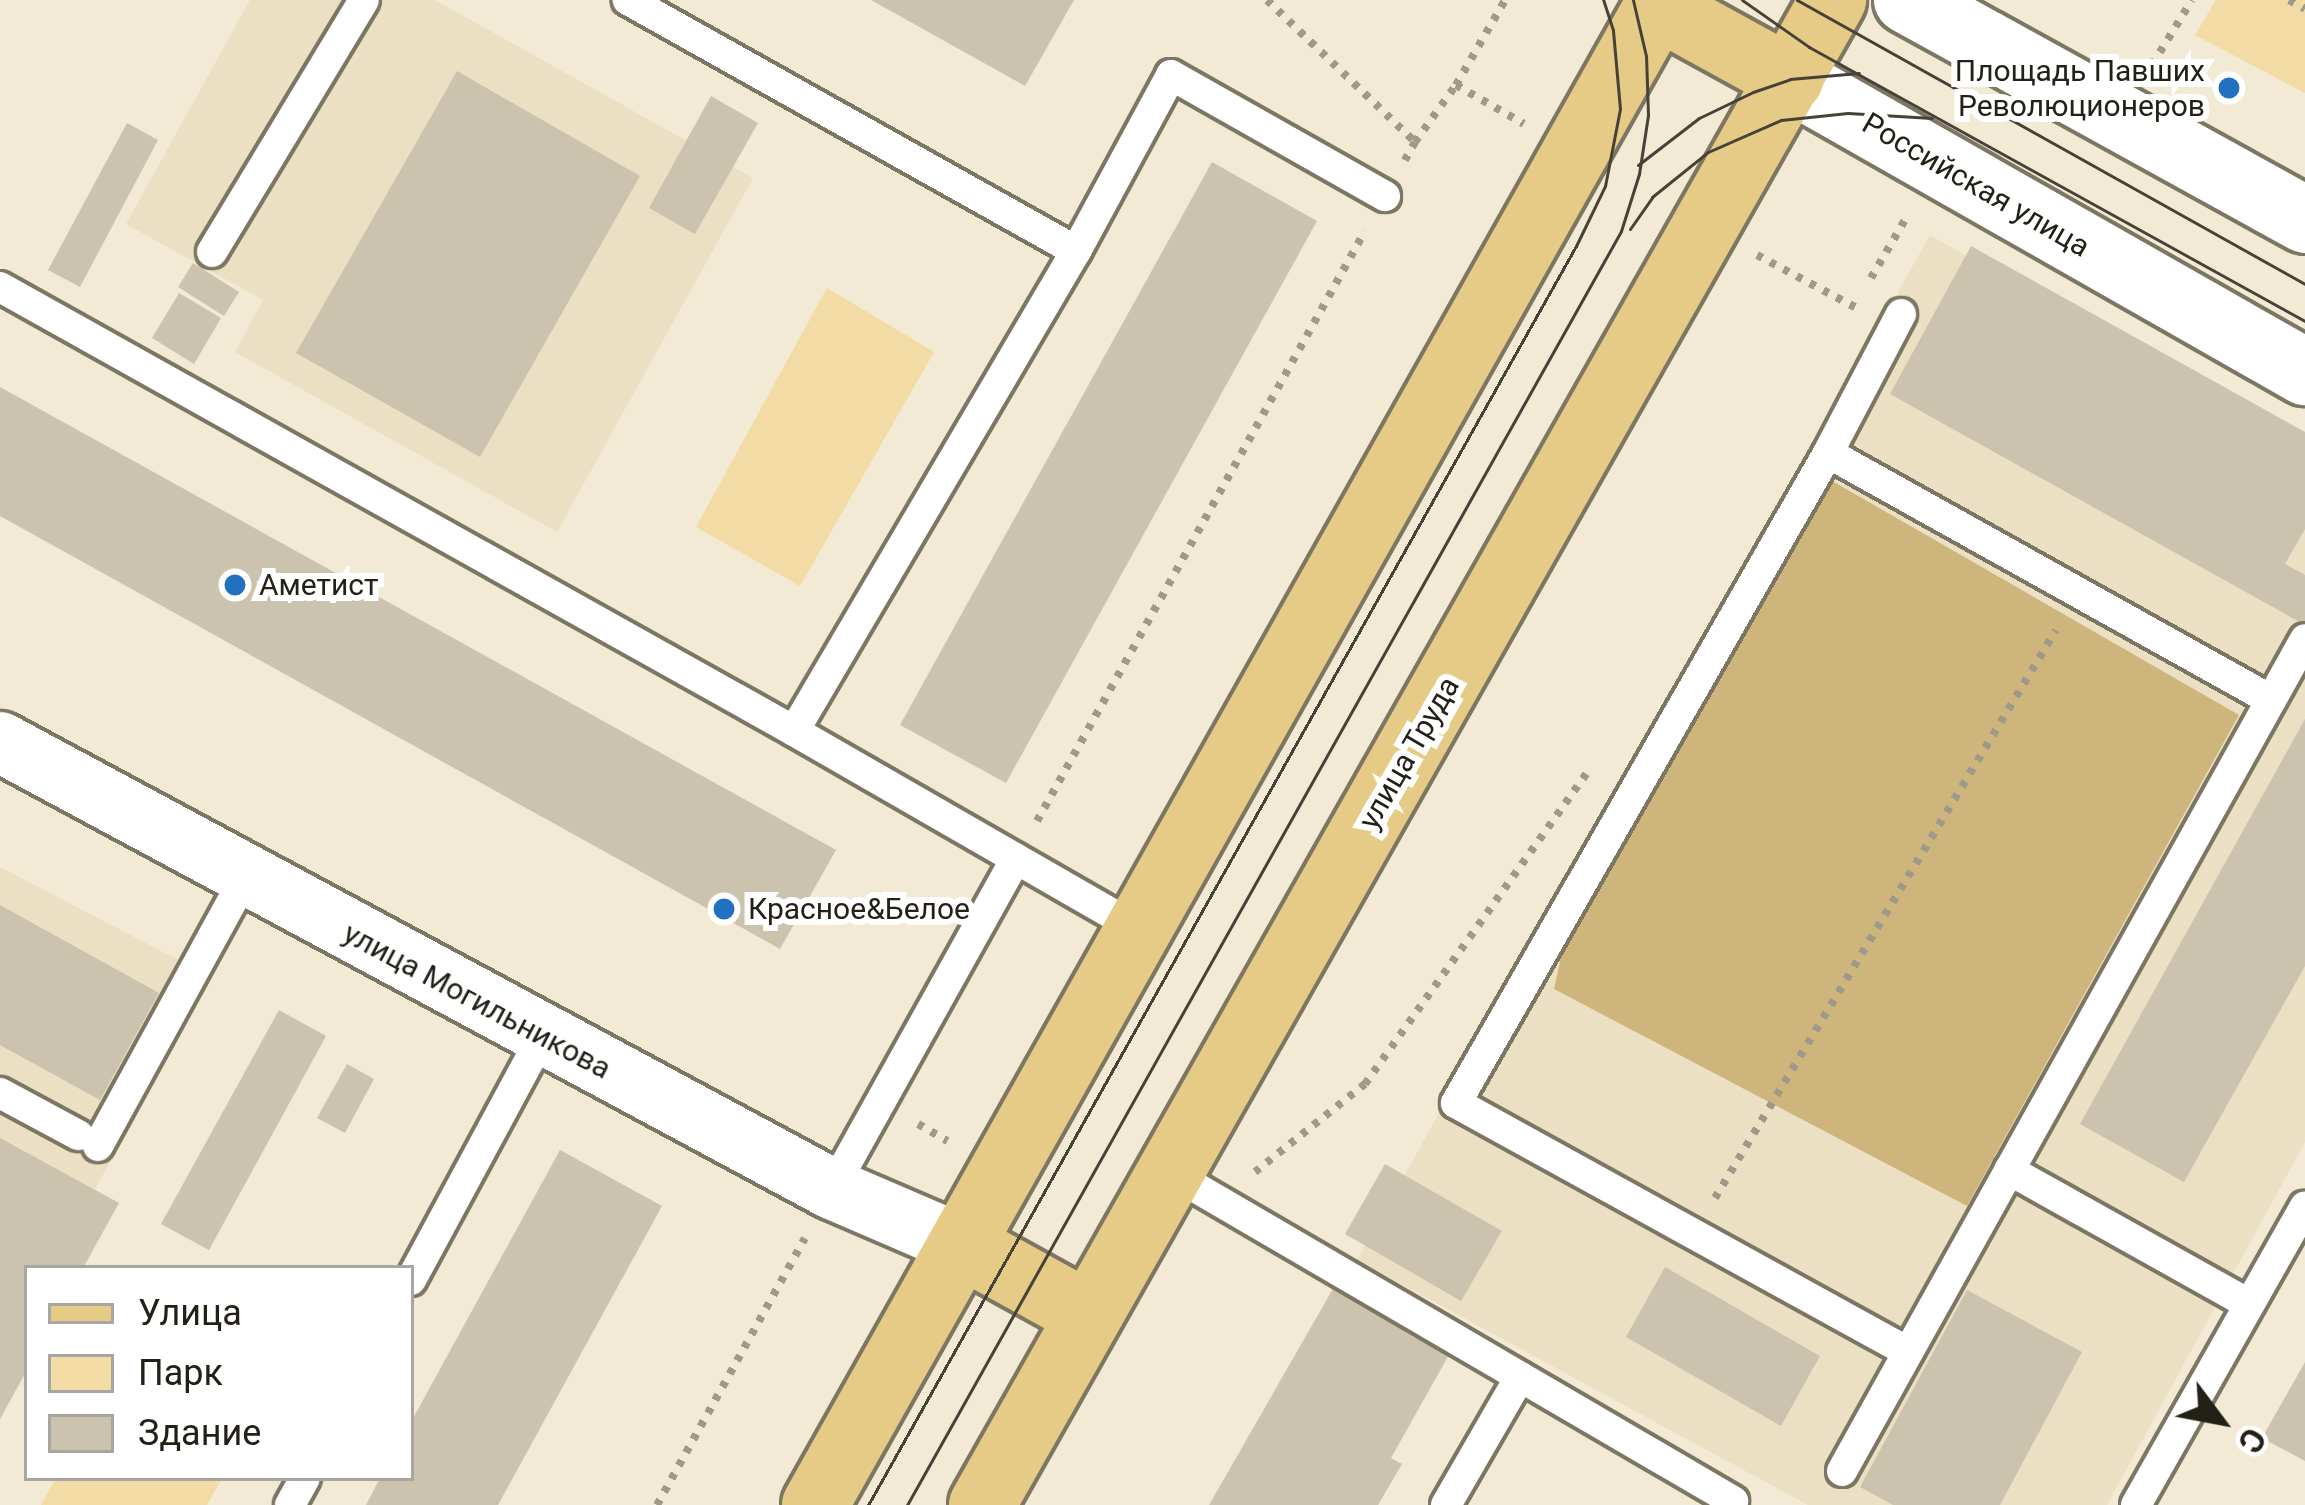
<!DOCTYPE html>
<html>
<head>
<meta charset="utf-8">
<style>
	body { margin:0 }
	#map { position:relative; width:2305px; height:1505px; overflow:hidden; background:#f2ead5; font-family:Roboto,sans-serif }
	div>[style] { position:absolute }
	.built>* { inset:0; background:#ebe0c4 }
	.green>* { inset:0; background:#f2dba4 }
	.forest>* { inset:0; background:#cdb57c }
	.building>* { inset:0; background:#ccc3af }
	.path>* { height:8px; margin-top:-4px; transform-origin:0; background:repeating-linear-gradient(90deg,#9f9989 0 6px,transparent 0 15px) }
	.roads { filter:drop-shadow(3px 0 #7d7663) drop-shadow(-3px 0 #7d7663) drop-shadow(0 3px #7d7663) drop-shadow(0 -3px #7d7663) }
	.service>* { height:30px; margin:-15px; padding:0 15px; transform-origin:15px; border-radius:15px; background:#fff }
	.minor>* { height:60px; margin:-30px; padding:0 30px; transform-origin:30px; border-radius:30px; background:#fff }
	.secondary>* { height:66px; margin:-33px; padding:0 33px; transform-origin:33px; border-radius:33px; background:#fff }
	.primary>* { height:66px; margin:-33px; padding:0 33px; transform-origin:33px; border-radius:33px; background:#e5cb85 }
	.tram>* { height:3px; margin:-1.5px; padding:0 1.5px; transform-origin:1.5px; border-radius:1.5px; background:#464238 }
	.dots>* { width:33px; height:33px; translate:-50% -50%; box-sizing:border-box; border:6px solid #fff; border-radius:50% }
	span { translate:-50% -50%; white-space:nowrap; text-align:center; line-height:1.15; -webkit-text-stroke:12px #fff; paint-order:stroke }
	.poi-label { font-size:30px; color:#232018 }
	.right { translate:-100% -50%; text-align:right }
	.left { translate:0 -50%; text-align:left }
	.street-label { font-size:30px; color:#232018 }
	.legend { position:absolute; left:24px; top:1265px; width:390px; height:216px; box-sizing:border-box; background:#fff; border:3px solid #a7a6a3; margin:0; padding:15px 21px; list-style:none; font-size:36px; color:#232018 }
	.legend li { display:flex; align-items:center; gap:24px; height:60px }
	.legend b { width:60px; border:3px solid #a7a6a3 }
	.north { position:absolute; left:2161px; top:1361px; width:120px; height:120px; -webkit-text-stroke:9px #fff; paint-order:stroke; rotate:122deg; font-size:33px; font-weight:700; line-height:48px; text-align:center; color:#232018 }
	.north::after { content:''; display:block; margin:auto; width:42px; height:54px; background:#232018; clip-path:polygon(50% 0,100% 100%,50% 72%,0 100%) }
</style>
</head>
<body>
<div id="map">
	<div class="built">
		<div style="clip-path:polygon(250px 0,435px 0,753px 178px,557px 532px,235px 352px,263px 300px,126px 224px)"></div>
		<div style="clip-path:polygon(1930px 235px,2305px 449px,2305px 1142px,2107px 1505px,1808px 1505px,1357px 1260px)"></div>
		<div style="clip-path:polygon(0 867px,211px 977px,52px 1268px,27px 1268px,0 1362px)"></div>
	</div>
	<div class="green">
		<div style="clip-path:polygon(2216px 0,2305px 0,2305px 93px,2195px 35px)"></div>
		<div style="clip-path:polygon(827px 288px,934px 352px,800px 586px,696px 527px)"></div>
		<div style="clip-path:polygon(56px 1478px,222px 1478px,207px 1505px,41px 1505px)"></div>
	</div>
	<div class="forest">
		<div style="clip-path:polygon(1834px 482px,2239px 715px,1967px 1206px,1554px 989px,1570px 916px,1818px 484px)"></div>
	</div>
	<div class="building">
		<div style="clip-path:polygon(871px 0,1074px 0,1025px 86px)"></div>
		<div style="clip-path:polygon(457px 71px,640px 176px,480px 457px,296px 353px)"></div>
		<div style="clip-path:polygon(711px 96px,758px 123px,695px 234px,649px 208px)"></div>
		<div style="clip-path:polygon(127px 123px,158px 140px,80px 287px,48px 270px)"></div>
		<div style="clip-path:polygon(1212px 162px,1317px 221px,1006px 783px,900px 725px)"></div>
		<div style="clip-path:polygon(1971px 246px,2305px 432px,2305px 529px,2285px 564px,2305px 575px,2305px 625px,1890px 394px)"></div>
		<div style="clip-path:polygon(193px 263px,239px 292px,224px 316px,178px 287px)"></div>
		<div style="clip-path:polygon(179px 293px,221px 318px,194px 364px,152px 338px)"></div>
		<div style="clip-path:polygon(0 387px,836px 850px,780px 949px,0 516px)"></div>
		<div style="clip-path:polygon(2305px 719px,2305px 966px,2184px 1182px,2080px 1124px)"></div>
		<div style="clip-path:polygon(0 905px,159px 993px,100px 1100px,0 1045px)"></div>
		<div style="clip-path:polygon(279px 1010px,326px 1036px,209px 1250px,161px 1224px)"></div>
		<div style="clip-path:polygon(347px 1064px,374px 1079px,345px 1133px,317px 1118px)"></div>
		<div style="clip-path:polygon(0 1138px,119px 1203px,83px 1268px,27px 1268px,27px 1370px,0 1419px)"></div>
		<div style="clip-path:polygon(560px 1150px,662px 1206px,498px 1505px,366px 1505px,380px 1478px,411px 1478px,411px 1422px)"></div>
		<div style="clip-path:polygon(1385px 1164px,1502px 1231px,1461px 1301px,1345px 1234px)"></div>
		<div style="clip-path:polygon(1665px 1267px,1820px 1356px,1781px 1426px,1626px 1337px)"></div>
		<div style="clip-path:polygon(1334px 1287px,1450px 1353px,1391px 1458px,1402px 1464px,1378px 1505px,1209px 1505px)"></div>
		<div style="clip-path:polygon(1967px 1290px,2082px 1352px,2000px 1505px,1893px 1505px,1860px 1487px)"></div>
		<div style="clip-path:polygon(2305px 1362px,2305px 1461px,2262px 1438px)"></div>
	</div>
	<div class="path">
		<div style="left:1267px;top:0;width:205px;rotate:43.8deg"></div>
		<div style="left:1415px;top:142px;width:21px;rotate:119deg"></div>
		<div style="left:2289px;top:0;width:18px;rotate:29deg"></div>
		<div style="left:2152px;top:65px;width:76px;rotate:-58.4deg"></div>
		<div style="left:1456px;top:85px;width:78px;rotate:29.8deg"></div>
		<div style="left:1415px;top:142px;width:70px;rotate:-54.3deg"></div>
		<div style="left:1456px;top:85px;width:98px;rotate:-60deg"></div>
		<div style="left:1757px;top:255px;width:111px;rotate:28deg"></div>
		<div style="left:1871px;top:278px;width:69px;rotate:-59.7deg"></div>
		<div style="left:1037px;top:821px;width:675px;rotate:-60.93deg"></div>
		<div style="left:918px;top:1124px;width:34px;rotate:30deg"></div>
		<div style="left:1255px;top:1172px;width:141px;rotate:-38.7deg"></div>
		<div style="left:1365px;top:1084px;width:384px;rotate:-54.5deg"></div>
		<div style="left:1715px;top:1198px;width:662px;rotate:-59.02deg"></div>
		<div style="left:657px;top:1505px;width:305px;rotate:-61deg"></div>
	</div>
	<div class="roads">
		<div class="service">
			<div style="left:1076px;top:251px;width:200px;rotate:-61.6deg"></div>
			<div style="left:1171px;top:75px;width:246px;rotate:29.5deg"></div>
			<div style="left:212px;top:252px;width:294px;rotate:-58.9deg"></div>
			<div style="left:0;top:287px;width:910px;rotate:29.21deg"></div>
			<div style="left:794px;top:731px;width:557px;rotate:-59.57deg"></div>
			<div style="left:1076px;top:251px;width:514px;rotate:-150.74deg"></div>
			<div style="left:1901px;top:314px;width:157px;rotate:117.7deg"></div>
			<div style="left:1828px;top:453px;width:507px;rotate:29.14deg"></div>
			<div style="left:1828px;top:453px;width:749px;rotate:119.78deg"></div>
			<div style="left:1456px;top:1103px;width:516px;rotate:28.85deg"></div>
			<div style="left:794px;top:731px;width:398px;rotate:29.9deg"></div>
			<div style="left:0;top:1093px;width:89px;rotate:28.3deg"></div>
			<div style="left:98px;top:1146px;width:308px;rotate:-61.3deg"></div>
			<div style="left:2009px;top:1170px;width:275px;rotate:29.2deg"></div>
			<div style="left:1171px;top:1173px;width:651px;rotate:30.27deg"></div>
			<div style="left:832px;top:1189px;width:378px;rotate:-60.9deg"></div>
			<div style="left:411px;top:1280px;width:276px;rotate:-61.7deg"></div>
			<div style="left:1842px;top:1471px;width:952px;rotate:-60.9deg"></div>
			<div style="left:290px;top:1505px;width:31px;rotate:-61deg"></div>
			<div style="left:1446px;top:1505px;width:148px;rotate:-60deg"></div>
			<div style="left:2136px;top:1505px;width:343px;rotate:-60.5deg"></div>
		</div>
		<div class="minor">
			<div style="left:0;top:742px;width:944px;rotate:28.25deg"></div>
			<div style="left:832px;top:1189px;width:142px;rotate:23.3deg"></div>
		</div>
		<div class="secondary">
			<div style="left:1907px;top:0;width:455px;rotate:28.9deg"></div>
			<div style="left:1790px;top:79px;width:593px;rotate:29.64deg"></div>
		</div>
		<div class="primary">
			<div style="left:1657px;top:6px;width:152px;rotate:28.8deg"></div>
			<div style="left:962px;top:1245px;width:145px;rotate:28.9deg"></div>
			<div style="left:815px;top:1505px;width:1726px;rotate:-60.66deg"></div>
			<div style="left:982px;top:1505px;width:1729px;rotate:-60.51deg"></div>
		</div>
	</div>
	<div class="tram">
		<div style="left:1742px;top:0;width:82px;rotate:35deg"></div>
		<div style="left:1809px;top:47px;width:567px;rotate:28.92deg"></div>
		<div style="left:1797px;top:0;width:582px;rotate:29.21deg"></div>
		<div style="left:1638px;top:165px;width:77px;rotate:-37.6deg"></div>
		<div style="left:1699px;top:118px;width:60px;rotate:-25.7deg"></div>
		<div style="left:1753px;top:92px;width:39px;rotate:-19deg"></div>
		<div style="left:1790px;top:79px;width:69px;rotate:-5deg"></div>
		<div style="left:1630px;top:229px;width:39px;rotate:-55deg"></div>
		<div style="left:1652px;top:197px;width:72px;rotate:-38.8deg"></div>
		<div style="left:1708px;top:152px;width:80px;rotate:-23.7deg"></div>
		<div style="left:1781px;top:120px;width:67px;rotate:-6deg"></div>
		<div style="left:1848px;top:113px;width:84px;rotate:3.4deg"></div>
		<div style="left:868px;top:1505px;width:1444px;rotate:-60.65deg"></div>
		<div style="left:1576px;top:246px;width:67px;rotate:-64.2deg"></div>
		<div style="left:1605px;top:186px;width:78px;rotate:-79deg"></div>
		<div style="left:1620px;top:109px;width:79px;rotate:-95.1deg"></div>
		<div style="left:1613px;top:30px;width:32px;rotate:-108deg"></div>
		<div style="left:907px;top:1505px;width:1460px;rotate:-60.73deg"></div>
		<div style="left:1621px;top:231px;width:60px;rotate:-72.5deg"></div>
		<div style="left:1639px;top:174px;width:60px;rotate:-81.3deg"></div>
		<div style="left:1648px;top:115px;width:59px;rotate:-91.9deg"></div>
		<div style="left:1646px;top:56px;width:57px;rotate:-103.1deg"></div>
	</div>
	<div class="dots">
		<div style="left:2229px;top:88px;background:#2171c0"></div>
		<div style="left:235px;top:585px;background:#2171c0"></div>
		<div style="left:724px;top:909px;background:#2171c0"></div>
	</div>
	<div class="poi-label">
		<span class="right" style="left:2205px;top:88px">Площадь Павших<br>Революционеров</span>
		<span class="left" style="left:259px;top:585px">Аметист</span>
		<span class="left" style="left:748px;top:909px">Красное&amp;Белое</span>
	</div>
	<div class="street-label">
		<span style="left:1976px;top:185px;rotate:30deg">Российская улица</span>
		<span style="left:1409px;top:753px;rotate:-60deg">улица Труда</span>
		<span style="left:477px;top:1001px;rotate:28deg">улица Могильникова</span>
	</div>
	<ul class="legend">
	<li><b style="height:15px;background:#e5cb85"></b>Улица</li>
	<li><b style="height:33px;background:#f2dba4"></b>Парк</li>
	<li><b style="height:33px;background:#ccc3af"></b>Здание</li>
	</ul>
	<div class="north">С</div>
</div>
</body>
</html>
